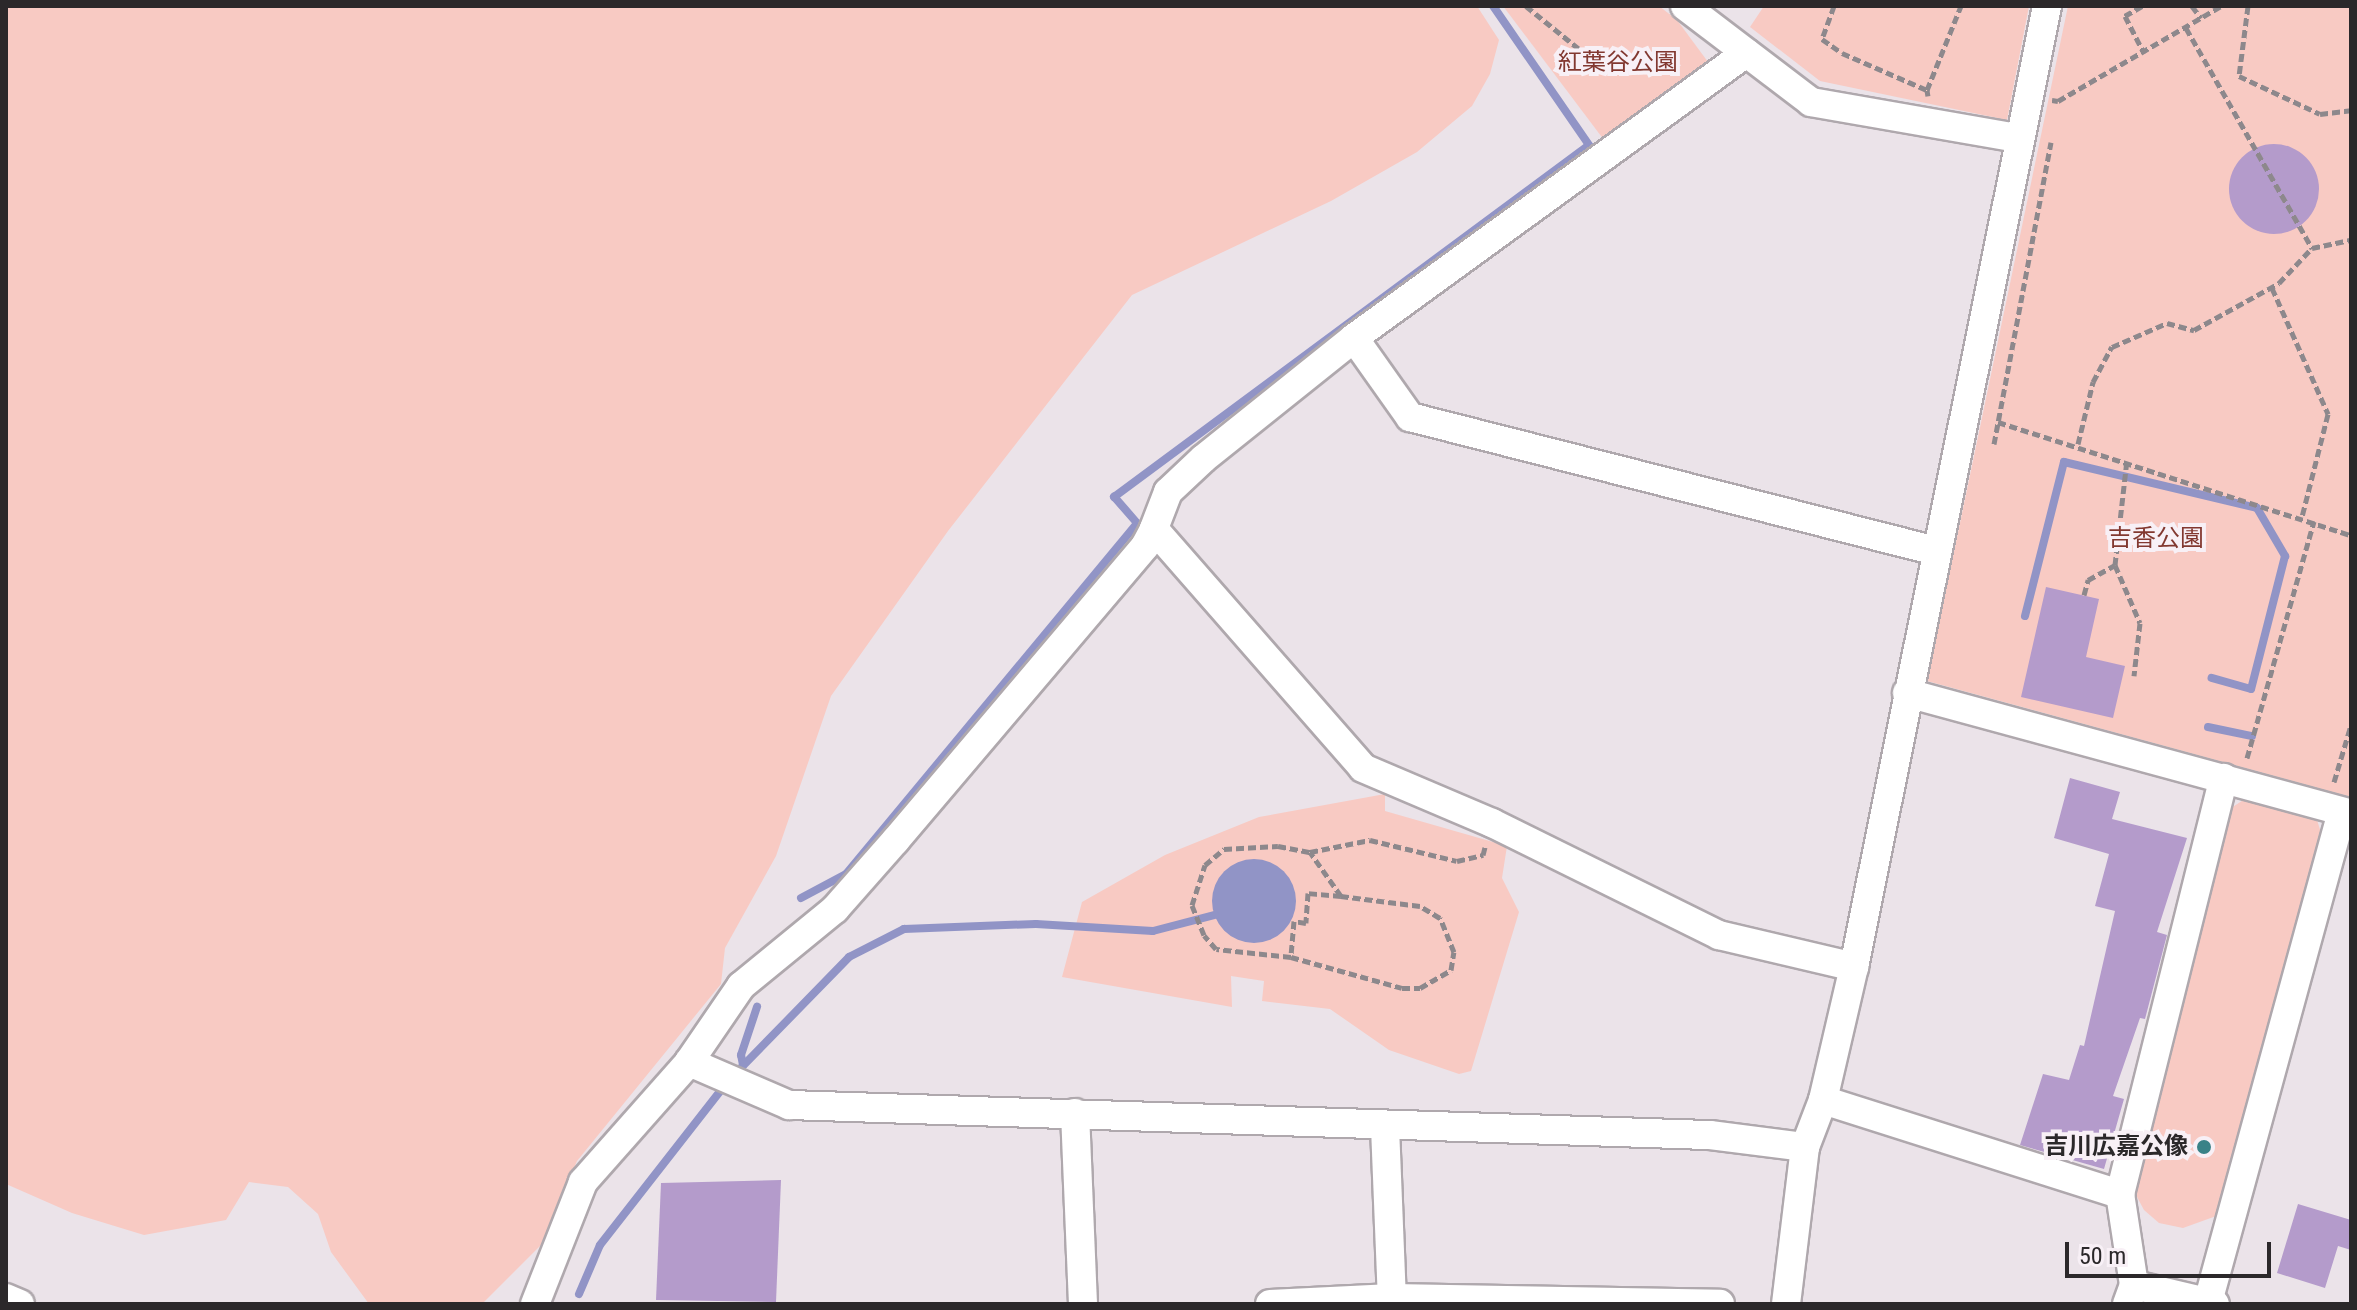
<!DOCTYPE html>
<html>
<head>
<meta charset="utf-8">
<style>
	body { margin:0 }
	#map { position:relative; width:2357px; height:1310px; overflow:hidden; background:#ebe3e9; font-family:"Roboto Condensed","Noto Sans JP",sans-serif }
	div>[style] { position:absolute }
	.green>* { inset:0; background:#f8cac3 }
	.water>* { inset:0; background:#9194c6 }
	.round { border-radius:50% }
	.stream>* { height:8px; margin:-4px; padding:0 4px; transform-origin:4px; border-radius:4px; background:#9194c6 }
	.building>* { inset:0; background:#b49bcb }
	.path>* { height:5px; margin-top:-2.5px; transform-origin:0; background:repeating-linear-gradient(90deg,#8d888c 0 8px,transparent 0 12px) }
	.roads { filter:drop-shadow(2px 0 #afa8ad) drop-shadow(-2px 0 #afa8ad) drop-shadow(0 2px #afa8ad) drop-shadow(0 -2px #afa8ad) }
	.street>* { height:28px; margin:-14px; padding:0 14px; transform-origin:14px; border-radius:14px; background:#fff }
	.dots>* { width:22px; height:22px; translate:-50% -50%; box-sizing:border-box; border:4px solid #f8f0f6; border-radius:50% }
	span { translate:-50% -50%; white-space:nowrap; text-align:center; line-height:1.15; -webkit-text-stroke:8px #f8f0f6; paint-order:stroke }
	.park-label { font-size:24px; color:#823830 }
	.poi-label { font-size:24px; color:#2b282a; font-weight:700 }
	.right { translate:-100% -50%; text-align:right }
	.frame { position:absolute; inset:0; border:8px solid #2b282a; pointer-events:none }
	.scale { position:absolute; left:2065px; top:1242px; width:206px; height:36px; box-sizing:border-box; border:4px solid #2b282a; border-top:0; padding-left:10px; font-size:24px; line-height:28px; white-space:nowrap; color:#2b282a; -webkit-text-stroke:6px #f8f0f6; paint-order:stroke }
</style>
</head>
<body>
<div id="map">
	<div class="green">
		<div style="clip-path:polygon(6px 6px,1477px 6px,1499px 40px,1490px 74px,1472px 106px,1417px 152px,1331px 201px,1132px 295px,948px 531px,831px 696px,776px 856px,725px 948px,721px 984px,577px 1161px,542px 1244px,482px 1304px,369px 1304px,331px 1252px,318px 1214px,288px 1187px,249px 1182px,226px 1220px,144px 1235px,72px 1213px,6px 1184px)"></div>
		<div style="clip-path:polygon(1503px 6px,1659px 6px,1677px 20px,1711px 66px,1607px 144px)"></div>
		<div style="clip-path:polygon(1764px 6px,2029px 6px,2007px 120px,1820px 81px,1750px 27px)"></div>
		<div style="clip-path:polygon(2068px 6px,2351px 6px,2351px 797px,1927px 681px)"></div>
		<div style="clip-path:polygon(1385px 794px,1385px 811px,1507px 846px,1502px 878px,1519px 912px,1471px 1071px,1459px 1074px,1389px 1050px,1330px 1009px,1262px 1001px,1264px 981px,1231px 976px,1232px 1007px,1062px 977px,1082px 902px,1165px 855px,1259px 817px)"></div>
		<div style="clip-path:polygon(2245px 799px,2317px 820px,2322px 836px,2219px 1215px,2183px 1228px,2159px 1223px,2144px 1210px,2136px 1195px,2136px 1181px,2231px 808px)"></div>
	</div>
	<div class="water">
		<div class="round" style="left:1212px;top:859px;width:84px;height:84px"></div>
	</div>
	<div class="stream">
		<div style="left:2025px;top:616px;width:159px;rotate:-75.8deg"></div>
		<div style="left:2064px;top:462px;width:198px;rotate:13.4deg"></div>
		<div style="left:2257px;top:508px;width:56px;rotate:59.7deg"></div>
		<div style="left:2285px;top:556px;width:137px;rotate:104.3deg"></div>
		<div style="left:2251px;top:689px;width:41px;rotate:-164.2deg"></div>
		<div style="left:2208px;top:727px;width:45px;rotate:11.6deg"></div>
		<div style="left:801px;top:898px;width:51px;rotate:-28.1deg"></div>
		<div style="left:846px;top:874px;width:456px;rotate:-50.3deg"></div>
		<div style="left:1137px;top:523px;width:35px;rotate:-131deg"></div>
		<div style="left:1114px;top:497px;width:591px;rotate:-36.54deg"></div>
		<div style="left:1589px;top:145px;width:169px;rotate:-124.6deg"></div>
		<div style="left:743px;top:1065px;width:10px;rotate:-101deg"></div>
		<div style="left:741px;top:1055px;width:51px;rotate:-71.6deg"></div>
		<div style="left:734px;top:1075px;width:165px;rotate:-45.7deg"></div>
		<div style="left:849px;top:957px;width:62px;rotate:-27deg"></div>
		<div style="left:904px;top:929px;width:132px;rotate:-2.2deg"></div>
		<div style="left:1036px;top:924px;width:117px;rotate:3.4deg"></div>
		<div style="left:1153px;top:931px;width:64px;rotate:-14.5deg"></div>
		<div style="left:579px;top:1294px;width:53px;rotate:-66.8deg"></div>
		<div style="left:600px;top:1245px;width:203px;rotate:-52deg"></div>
	</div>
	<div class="building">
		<div class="round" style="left:2229px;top:144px;width:90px;height:90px"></div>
		<div style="clip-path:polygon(2046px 587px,2099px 599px,2086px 657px,2125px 666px,2113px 718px,2021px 697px)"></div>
		<div style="clip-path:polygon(2070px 778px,2120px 792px,2112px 819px,2187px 838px,2157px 932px,2167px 935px,2145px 1019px,2140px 1018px,2113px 1096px,2124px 1099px,2104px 1169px,2020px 1145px,2043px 1074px,2069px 1080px,2080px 1045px,2084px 1046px,2115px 911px,2095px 906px,2109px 854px,2054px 838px)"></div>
		<div style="clip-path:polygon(781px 1180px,776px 1302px,656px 1300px,661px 1183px)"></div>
		<div style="clip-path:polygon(2298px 1204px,2351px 1220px,2351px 1250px,2338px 1246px,2325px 1288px,2277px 1273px)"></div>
	</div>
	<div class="path">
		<div style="left:1526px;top:6px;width:95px;rotate:39deg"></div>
		<div style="left:1834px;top:6px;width:35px;rotate:110deg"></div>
		<div style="left:1822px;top:39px;width:24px;rotate:35deg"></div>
		<div style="left:1842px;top:53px;width:93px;rotate:23.5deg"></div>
		<div style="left:1927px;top:90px;width:6px;rotate:81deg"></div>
		<div style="left:2142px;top:6px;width:20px;rotate:150deg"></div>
		<div style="left:2125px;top:16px;width:42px;rotate:62.8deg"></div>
		<div style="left:2192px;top:6px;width:15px;rotate:53deg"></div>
		<div style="left:2248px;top:6px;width:71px;rotate:97.3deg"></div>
		<div style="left:2239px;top:76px;width:89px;rotate:25.1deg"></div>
		<div style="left:2320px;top:114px;width:31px;rotate:-7deg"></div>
		<div style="left:2186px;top:28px;width:254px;rotate:60.2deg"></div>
		<div style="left:1927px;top:90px;width:91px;rotate:-68deg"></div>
		<div style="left:2052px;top:100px;width:6px;rotate:9deg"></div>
		<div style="left:2058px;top:101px;width:189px;rotate:-30.2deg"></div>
		<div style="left:2272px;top:288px;width:138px;rotate:66deg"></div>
		<div style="left:2328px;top:414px;width:106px;rotate:104.2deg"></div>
		<div style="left:1998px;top:422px;width:371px;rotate:17.8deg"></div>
		<div style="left:1994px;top:444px;width:307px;rotate:-79.3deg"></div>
		<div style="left:2078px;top:444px;width:64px;rotate:-76.4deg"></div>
		<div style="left:2093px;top:382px;width:40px;rotate:-62deg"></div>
		<div style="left:2112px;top:347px;width:60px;rotate:-23.6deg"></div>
		<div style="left:2167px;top:323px;width:28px;rotate:15deg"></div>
		<div style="left:2194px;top:330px;width:97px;rotate:-28.9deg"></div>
		<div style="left:2279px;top:283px;width:48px;rotate:-46.7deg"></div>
		<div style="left:2312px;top:248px;width:40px;rotate:-12deg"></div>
		<div style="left:2115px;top:565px;width:63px;rotate:66.7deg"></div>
		<div style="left:2140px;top:623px;width:53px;rotate:96.5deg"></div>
		<div style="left:2084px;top:595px;width:16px;rotate:-75deg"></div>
		<div style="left:2088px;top:580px;width:31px;rotate:-29deg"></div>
		<div style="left:2115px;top:565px;width:106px;rotate:-83.5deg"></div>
		<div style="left:2247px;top:758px;width:246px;rotate:-74.2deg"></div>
		<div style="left:2334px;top:782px;width:59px;rotate:-73.4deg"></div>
		<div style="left:1341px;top:896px;width:33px;rotate:-175deg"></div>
		<div style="left:1308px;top:893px;width:30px;rotate:94deg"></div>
		<div style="left:1306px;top:923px;width:12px;rotate:-171deg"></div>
		<div style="left:1294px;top:921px;width:36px;rotate:95deg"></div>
		<div style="left:1291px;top:957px;width:75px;rotate:-173.9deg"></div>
		<div style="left:1216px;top:949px;width:18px;rotate:-131deg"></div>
		<div style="left:1204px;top:935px;width:32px;rotate:-112deg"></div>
		<div style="left:1192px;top:905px;width:42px;rotate:-72deg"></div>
		<div style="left:1205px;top:865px;width:25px;rotate:-40deg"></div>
		<div style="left:1224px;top:849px;width:54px;rotate:-3.2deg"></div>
		<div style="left:1278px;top:846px;width:33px;rotate:11deg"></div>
		<div style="left:1310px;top:852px;width:61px;rotate:-11.3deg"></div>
		<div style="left:1370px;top:840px;width:89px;rotate:13.6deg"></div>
		<div style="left:1457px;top:861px;width:27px;rotate:-13deg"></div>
		<div style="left:1483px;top:855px;width:8px;rotate:-76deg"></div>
		<div style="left:1291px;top:957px;width:115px;rotate:15.6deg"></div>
		<div style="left:1402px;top:988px;width:18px"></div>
		<div style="left:1420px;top:988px;width:36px;rotate:-30deg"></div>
		<div style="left:1451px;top:970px;width:18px;rotate:-81deg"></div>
		<div style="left:1454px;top:952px;width:37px;rotate:-112deg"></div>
		<div style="left:1440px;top:918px;width:23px;rotate:-149deg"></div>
		<div style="left:1420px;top:906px;width:80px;rotate:-172.8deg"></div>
		<div style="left:1341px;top:896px;width:54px;rotate:-125.2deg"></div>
	</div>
	<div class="roads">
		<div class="street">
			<div style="left:1685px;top:6px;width:158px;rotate:37.3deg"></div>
			<div style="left:1811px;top:102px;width:210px;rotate:9.9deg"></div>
			<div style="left:1746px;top:53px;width:485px;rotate:144deg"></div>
			<div style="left:1354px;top:338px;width:193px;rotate:141.3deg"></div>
			<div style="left:1203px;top:459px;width:48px;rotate:136.7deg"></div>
			<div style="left:1168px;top:492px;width:40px;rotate:111deg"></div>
			<div style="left:1154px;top:529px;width:317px;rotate:48.8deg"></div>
			<div style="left:1363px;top:768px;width:140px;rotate:23.1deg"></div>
			<div style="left:1492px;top:823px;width:253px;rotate:26.3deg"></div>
			<div style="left:1719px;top:935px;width:139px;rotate:13.3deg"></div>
			<div style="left:1354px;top:338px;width:97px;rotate:54.7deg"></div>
			<div style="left:1410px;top:417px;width:543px;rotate:14.29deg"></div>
			<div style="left:1907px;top:693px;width:460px;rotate:15.2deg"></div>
			<div style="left:689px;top:1062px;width:109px;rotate:23.3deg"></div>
			<div style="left:789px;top:1105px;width:921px;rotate:1.87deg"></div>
			<div style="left:1710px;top:1135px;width:96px;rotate:7.2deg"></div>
			<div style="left:1823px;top:1100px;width:312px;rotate:17.6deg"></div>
			<div style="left:1075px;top:1113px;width:191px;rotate:87.6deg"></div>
			<div style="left:1385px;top:1127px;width:171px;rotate:87.7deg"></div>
			<div style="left:2134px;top:1285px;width:83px;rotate:13.2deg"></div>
			<div style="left:6px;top:1298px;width:15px;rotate:23deg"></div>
			<div style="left:2208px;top:1302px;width:508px;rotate:-74.71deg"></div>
			<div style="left:535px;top:1304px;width:131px;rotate:-68.5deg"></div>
			<div style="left:583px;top:1182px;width:160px;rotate:-48.5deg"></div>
			<div style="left:689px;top:1062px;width:92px;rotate:-55.6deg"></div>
			<div style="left:741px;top:986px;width:122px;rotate:-39.3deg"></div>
			<div style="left:835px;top:909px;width:91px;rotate:-48.6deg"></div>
			<div style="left:895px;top:841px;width:387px;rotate:-49.7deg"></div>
			<div style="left:1145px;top:546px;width:19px;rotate:-62deg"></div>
			<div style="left:1270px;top:1304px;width:122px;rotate:-2.8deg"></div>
			<div style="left:1392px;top:1298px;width:328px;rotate:1deg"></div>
			<div style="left:1786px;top:1304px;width:158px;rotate:-83.1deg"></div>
			<div style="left:1805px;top:1147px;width:50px;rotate:-69deg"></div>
			<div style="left:1823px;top:1100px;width:137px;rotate:-76.9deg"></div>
			<div style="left:1854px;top:967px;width:980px;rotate:-78.64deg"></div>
			<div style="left:2127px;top:1304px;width:20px;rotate:-70deg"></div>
			<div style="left:2134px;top:1285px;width:92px;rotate:-98.7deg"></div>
			<div style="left:2120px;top:1194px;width:429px;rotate:-76deg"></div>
		</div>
	</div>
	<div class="dots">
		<div style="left:2204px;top:1147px;background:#3a8287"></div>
	</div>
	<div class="park-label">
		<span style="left:1618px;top:63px">紅葉谷公園</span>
		<span style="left:2156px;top:539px">吉香公園</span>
	</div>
	<div class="poi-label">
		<span class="right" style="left:2188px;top:1147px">吉川広嘉公像</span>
	</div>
	<div class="frame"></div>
	<div class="scale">50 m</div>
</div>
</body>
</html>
